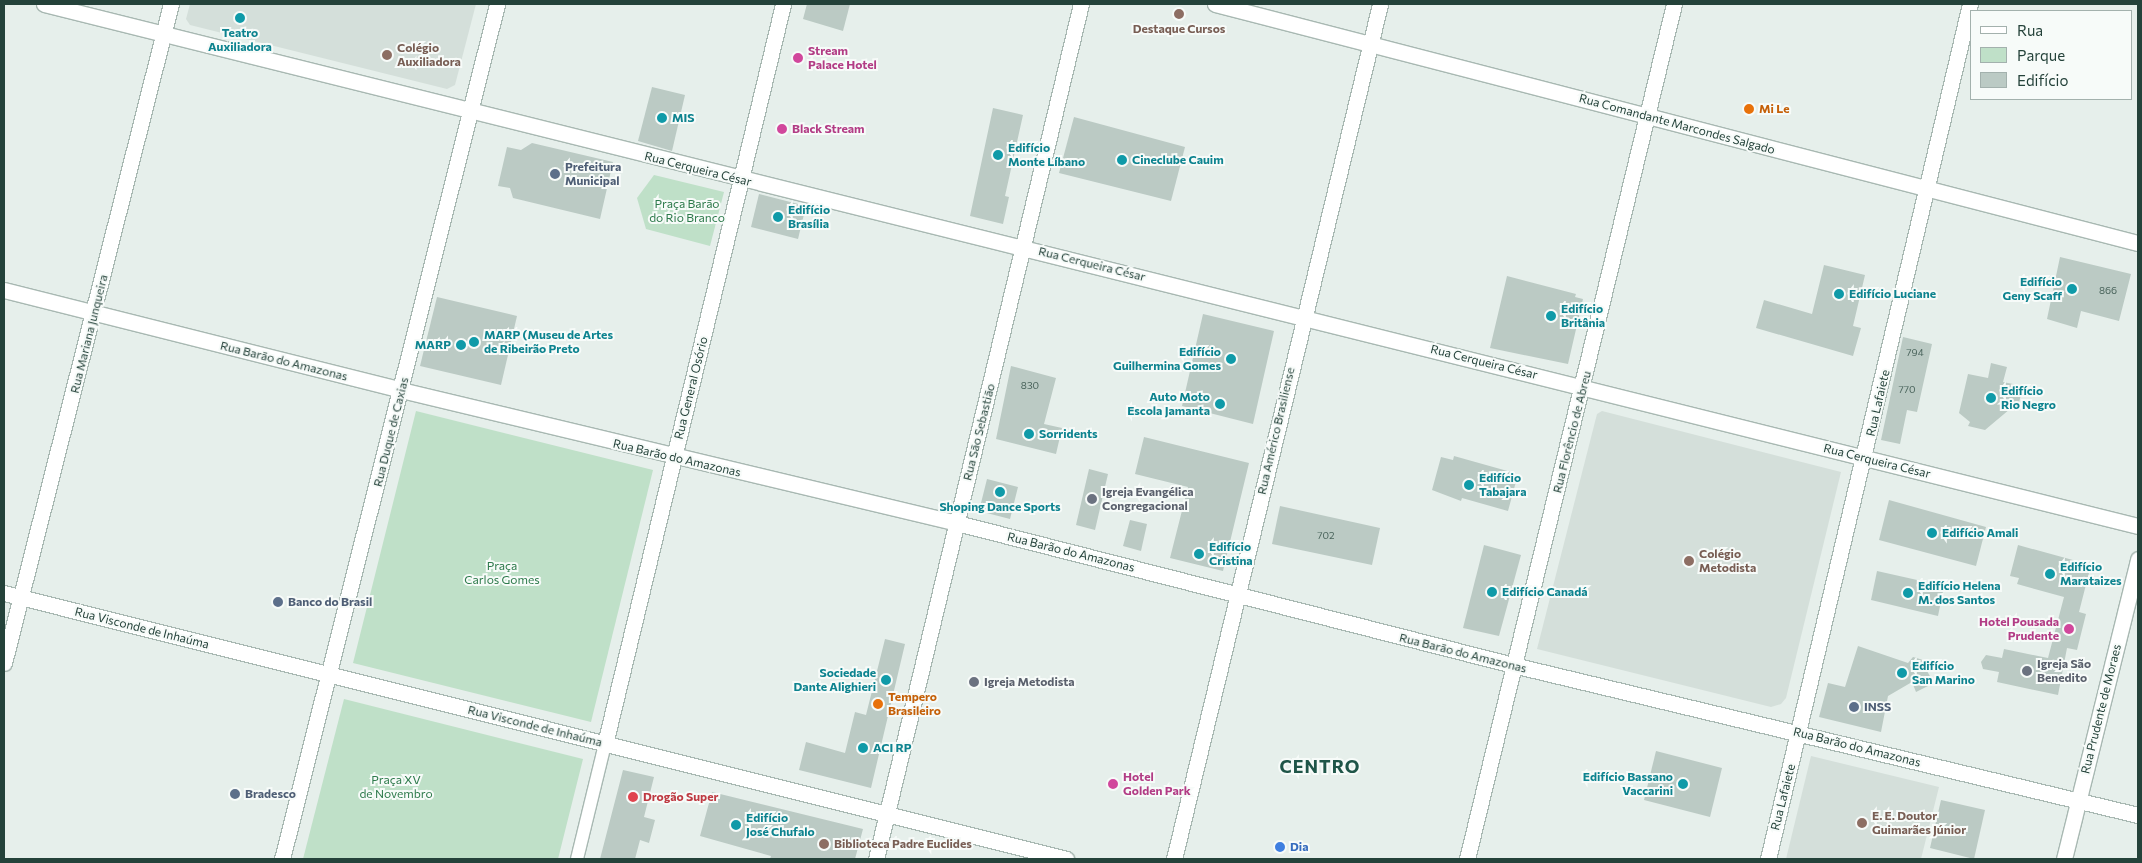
<!DOCTYPE html>
<html>
<head>
<meta charset="utf-8">
<style>
	body { margin:0 }
	#map { position:relative; width:2142px; height:863px; overflow:hidden; background:#e6efeb; font-family:Commissioner,sans-serif }
	div>[style] { position:absolute }
	.built>* { inset:0; background:#d4dfda }
	.green>* { inset:0; background:#bfe0c8 }
	.building>* { inset:0; background:#bbcac4 }
	.roads { filter:drop-shadow(1px 0 #a8b8b2) drop-shadow(-1px 0 #a8b8b2) drop-shadow(0 1px #a8b8b2) drop-shadow(0 -1px #a8b8b2) }
	.pedestrian>* { height:12px; margin:-6px; padding:0 6px; transform-origin:6px; border-radius:6px; background:#fff }
	.minor>* { height:15px; margin:-7.5px; padding:0 7.5px; transform-origin:7.5px; border-radius:7.5px; background:#fff }
	.dots>* { width:14px; height:14px; translate:-50% -50%; box-sizing:border-box; border:2px solid #f7fbf9; border-radius:50% }
	span { translate:-50% -50%; white-space:nowrap; text-align:center; line-height:1.15; -webkit-text-stroke:4px #f7fbf9; paint-order:stroke }
	.number-label { font-size:10px; color:#4a645c }
	.number-label span { -webkit-text-stroke-width:0 }
	.education-label { font-size:12px; color:#785e54; font-weight:700 }
	.left { translate:0 -50%; text-align:left }
	.culture-label { font-size:12px; color:#0d838f; font-weight:700 }
	.right { translate:-100% -50%; text-align:right }
	.hotel-label { font-size:12px; color:#b23c85; font-weight:700 }
	.food-label { font-size:12px; color:#c56008; font-weight:700 }
	.street-label { font-size:12px; color:#24423a }
	.service-label { font-size:12px; color:#4e5e75; font-weight:700 }
	.park-label { font-size:12px; color:#2d7a4b }
	.worship-label { font-size:12px; color:#5b616d; font-weight:700 }
	.health-label { font-size:12px; color:#be3a42; font-weight:700 }
	.shop-label { font-size:12px; color:#366cbe; font-weight:700 }
	.district-label { font-size:18px; color:#1f5548; font-weight:700; letter-spacing:1px }
	.frame { position:absolute; inset:0; border:5px solid #24423a; pointer-events:none }
	.legend { position:absolute; left:1970px; top:10px; width:162px; height:90px; box-sizing:border-box; background:#f7fbf9; border:1px solid #a3b1ad; margin:0; padding:6px 9px; list-style:none; font-size:15px; color:#24423a }
	.legend li { display:flex; align-items:center; gap:10px; height:25px }
	.legend b { width:25px; border:1px solid #a3b1ad }
</style>
</head>
<body>
<div id="map">
	<div class="built">
		<div style="clip-path:polygon(190px 4px,476px 4px,455px 85px,447px 89px,190px 25px,186px 19px)"></div>
		<div style="clip-path:polygon(1602px 411px,1841px 472px,1786px 698px,1781px 704px,1771px 707px,1537px 649px,1597px 414px)"></div>
		<div style="clip-path:polygon(1811px 756px,1939px 787px,1921px 859px,1786px 859px)"></div>
	</div>
	<div class="green">
		<div style="clip-path:polygon(654px 175px,724px 192px,710px 246px,646px 229px,637px 198px)"></div>
		<div style="clip-path:polygon(416px 411px,653px 470px,591px 722px,353px 663px)"></div>
		<div style="clip-path:polygon(344px 699px,583px 759px,558px 859px,303px 859px)"></div>
	</div>
	<div class="building">
		<div style="clip-path:polygon(807px 4px,850px 4px,843px 31px,803px 19px)"></div>
		<div style="clip-path:polygon(652px 87px,685px 95px,672px 151px,638px 141px)"></div>
		<div style="clip-path:polygon(993px 108px,1023px 115px,1005px 196px,1009px 197px,1003px 224px,970px 216px)"></div>
		<div style="clip-path:polygon(1074px 117px,1185px 147px,1171px 201px,1059px 173px)"></div>
		<div style="clip-path:polygon(532px 143px,613px 162px,600px 219px,513px 198px,510px 188px,498px 186px,507px 147px,521px 150px)"></div>
		<div style="clip-path:polygon(759px 194px,806px 206px,798px 239px,751px 227px)"></div>
		<div style="clip-path:polygon(2060px 257px,2131px 274px,2119px 321px,2081px 311px,2077px 328px,2047px 319px)"></div>
		<div style="clip-path:polygon(1824px 265px,1865px 275px,1853px 326px,1861px 328px,1853px 356px,1756px 328px,1764px 300px,1812px 314px)"></div>
		<div style="clip-path:polygon(1507px 276px,1576px 294px,1575px 297px,1583px 299px,1568px 364px,1490px 348px)"></div>
		<div style="clip-path:polygon(437px 297px,517px 316px,501px 385px,420px 366px)"></div>
		<div style="clip-path:polygon(1203px 314px,1274px 331px,1253px 424px,1182px 406px)"></div>
		<div style="clip-path:polygon(1903px 337px,1932px 344px,1917px 412px,1907px 410px,1900px 444px,1881px 440px)"></div>
		<div style="clip-path:polygon(1991px 363px,2007px 367px,2003px 382px,2023px 386px,2017px 411px,2010px 409px,1985px 430px,1968px 426px,1970px 422px,1959px 413px,1968px 374px,1988px 378px)"></div>
		<div style="clip-path:polygon(1011px 366px,1056px 378px,1044px 424px,1062px 428px,1056px 454px,996px 439px)"></div>
		<div style="clip-path:polygon(1144px 437px,1249px 463px,1223px 571px,1170px 558px,1188px 487px,1135px 474px)"></div>
		<div style="clip-path:polygon(1454px 456px,1511px 472px,1510px 476px,1517px 478px,1508px 511px,1462px 498px,1461px 501px,1432px 490px,1441px 457px,1453px 460px)"></div>
		<div style="clip-path:polygon(1089px 469px,1108px 474px,1095px 530px,1076px 525px)"></div>
		<div style="clip-path:polygon(987px 479px,1018px 487px,1010px 519px,979px 511px)"></div>
		<div style="clip-path:polygon(1889px 500px,1986px 527px,1976px 566px,1879px 540px)"></div>
		<div style="clip-path:polygon(1280px 506px,1380px 528px,1372px 565px,1272px 544px)"></div>
		<div style="clip-path:polygon(1130px 520px,1147px 524px,1141px 551px,1123px 546px)"></div>
		<div style="clip-path:polygon(1484px 545px,1521px 555px,1499px 636px,1463px 628px)"></div>
		<div style="clip-path:polygon(2018px 545px,2091px 565px,2079px 612px,2086px 614px,2077px 650px,2067px 648px,2058px 695px,1997px 682px,1999px 672px,1983px 669px,1981px 662px,1986px 655px,2002px 658px,2004px 649px,2048px 658px,2064px 597px,2017px 584px,2019px 578px,2010px 576px)"></div>
		<div style="clip-path:polygon(1877px 571px,1944px 586px,1938px 616px,1871px 600px)"></div>
		<div style="clip-path:polygon(885px 639px,905px 644px,871px 788px,799px 770px,806px 742px,845px 753px,855px 712px,866px 715px)"></div>
		<div style="clip-path:polygon(1858px 646px,1908px 663px,1913px 657px,1930px 662px,1927px 671px,1934px 683px,1916px 692px,1912px 682px,1888px 696px,1881px 732px,1819px 717px,1828px 683px,1845px 687px)"></div>
		<div style="clip-path:polygon(1656px 751px,1722px 768px,1710px 817px,1644px 800px)"></div>
		<div style="clip-path:polygon(623px 770px,654px 777px,644px 817px,655px 820px,649px 843px,640px 840px,635px 859px,600px 859px)"></div>
		<div style="clip-path:polygon(712px 792px,863px 829px,855px 859px,770px 859px,771px 856px,700px 836px)"></div>
		<div style="clip-path:polygon(1941px 800px,1985px 810px,1974px 859px,1930px 848px)"></div>
	</div>
	<div class="roads">
		<div class="pedestrian">
			<div style="left:577px;top:859px;width:118px;rotate:-76.3deg"></div>
		</div>
		<div class="minor">
			<div style="left:44px;top:4px;width:2158px;rotate:14deg"></div>
			<div style="left:1215px;top:4px;width:953px;rotate:14.52deg"></div>
			<div style="left:4px;top:290px;width:409px;rotate:14.1deg"></div>
			<div style="left:401px;top:390px;width:572px;rotate:13.45deg"></div>
			<div style="left:957px;top:523px;width:574px;rotate:14.33deg"></div>
			<div style="left:1513px;top:665px;width:643px;rotate:13.5deg"></div>
			<div style="left:4px;top:593px;width:1095px;rotate:14.06deg"></div>
			<div style="left:4px;top:663px;width:680px;rotate:-75.78deg"></div>
			<div style="left:605px;top:744px;width:761px;rotate:-76.47deg"></div>
			<div style="left:282px;top:859px;width:882px;rotate:-75.88deg"></div>
			<div style="left:876px;top:859px;width:879px;rotate:-76.52deg"></div>
			<div style="left:1174px;top:859px;width:879px;rotate:-76.45deg"></div>
			<div style="left:1467px;top:859px;width:880px;rotate:-76.39deg"></div>
			<div style="left:1768px;top:859px;width:879px;rotate:-76.71deg"></div>
			<div style="left:2064px;top:859px;width:309px;rotate:-76.1deg"></div>
		</div>
	</div>
	<div class="dots">
		<div style="left:1179px;top:14px;background:#8d6e63"></div>
		<div style="left:240px;top:18px;background:#0f9aa8"></div>
		<div style="left:387px;top:55px;background:#8d6e63"></div>
		<div style="left:798px;top:58px;background:#d1479c"></div>
		<div style="left:1749px;top:109px;background:#e8710a"></div>
		<div style="left:662px;top:118px;background:#0f9aa8"></div>
		<div style="left:782px;top:129px;background:#d1479c"></div>
		<div style="left:998px;top:155px;background:#0f9aa8"></div>
		<div style="left:1122px;top:160px;background:#0f9aa8"></div>
		<div style="left:555px;top:174px;background:#5c6f8a"></div>
		<div style="left:778px;top:217px;background:#0f9aa8"></div>
		<div style="left:2072px;top:289px;background:#0f9aa8"></div>
		<div style="left:1839px;top:294px;background:#0f9aa8"></div>
		<div style="left:1551px;top:316px;background:#0f9aa8"></div>
		<div style="left:474px;top:342px;background:#0f9aa8"></div>
		<div style="left:461px;top:345px;background:#0f9aa8"></div>
		<div style="left:1231px;top:359px;background:#0f9aa8"></div>
		<div style="left:1991px;top:398px;background:#0f9aa8"></div>
		<div style="left:1220px;top:404px;background:#0f9aa8"></div>
		<div style="left:1029px;top:434px;background:#0f9aa8"></div>
		<div style="left:1469px;top:485px;background:#0f9aa8"></div>
		<div style="left:1000px;top:492px;background:#0f9aa8"></div>
		<div style="left:1092px;top:499px;background:#6b7280"></div>
		<div style="left:1932px;top:533px;background:#0f9aa8"></div>
		<div style="left:1199px;top:554px;background:#0f9aa8"></div>
		<div style="left:1689px;top:561px;background:#8d6e63"></div>
		<div style="left:2050px;top:574px;background:#0f9aa8"></div>
		<div style="left:1492px;top:592px;background:#0f9aa8"></div>
		<div style="left:1908px;top:593px;background:#0f9aa8"></div>
		<div style="left:278px;top:602px;background:#5c6f8a"></div>
		<div style="left:2069px;top:629px;background:#d1479c"></div>
		<div style="left:2027px;top:671px;background:#6b7280"></div>
		<div style="left:1902px;top:673px;background:#0f9aa8"></div>
		<div style="left:886px;top:680px;background:#0f9aa8"></div>
		<div style="left:974px;top:682px;background:#6b7280"></div>
		<div style="left:878px;top:704px;background:#e8710a"></div>
		<div style="left:1854px;top:707px;background:#5c6f8a"></div>
		<div style="left:863px;top:748px;background:#0f9aa8"></div>
		<div style="left:1113px;top:784px;background:#d1479c"></div>
		<div style="left:1683px;top:784px;background:#0f9aa8"></div>
		<div style="left:235px;top:794px;background:#5c6f8a"></div>
		<div style="left:633px;top:797px;background:#e0444e"></div>
		<div style="left:1862px;top:823px;background:#8d6e63"></div>
		<div style="left:736px;top:825px;background:#0f9aa8"></div>
		<div style="left:824px;top:844px;background:#8d6e63"></div>
		<div style="left:1280px;top:847px;background:#3f7fe0"></div>
	</div>
	<div class="number-label">
		<span style="left:2108px;top:291px">866</span>
		<span style="left:1915px;top:353px">794</span>
		<span style="left:1030px;top:386px">830</span>
		<span style="left:1907px;top:390px">770</span>
		<span style="left:1326px;top:536px">702</span>
	</div>
	<div class="education-label">
		<span style="left:1179px;top:29px">Destaque Cursos</span>
		<span class="left" style="left:397px;top:55px">Colégio<br>Auxiliadora</span>
		<span class="left" style="left:1699px;top:561px">Colégio<br>Metodista</span>
		<span class="left" style="left:1872px;top:823px">E. E. Doutor<br>Guimarães Júnior</span>
		<span class="left" style="left:834px;top:844px">Biblioteca Padre Euclides</span>
	</div>
	<div class="culture-label">
		<span style="left:240px;top:40px">Teatro<br>Auxiliadora</span>
		<span class="left" style="left:672px;top:118px">MIS</span>
		<span class="left" style="left:1008px;top:155px">Edifício<br>Monte Líbano</span>
		<span class="left" style="left:1132px;top:160px">Cineclube Cauim</span>
		<span class="left" style="left:788px;top:217px">Edifício<br>Brasília</span>
		<span class="right" style="left:2062px;top:289px">Edifício<br>Geny Scaff</span>
		<span class="left" style="left:1849px;top:294px">Edifício Luciane</span>
		<span class="left" style="left:1561px;top:316px">Edifício<br>Britânia</span>
		<span class="left" style="left:484px;top:342px">MARP (Museu de Artes<br>de Ribeirão Preto</span>
		<span class="right" style="left:451px;top:345px">MARP</span>
		<span class="right" style="left:1221px;top:359px">Edifício<br>Guilhermina Gomes</span>
		<span class="left" style="left:2001px;top:398px">Edifício<br>Rio Negro</span>
		<span class="right" style="left:1210px;top:404px">Auto Moto<br>Escola Jamanta</span>
		<span class="left" style="left:1039px;top:434px">Sorridents</span>
		<span class="left" style="left:1479px;top:485px">Edifício<br>Tabajara</span>
		<span style="left:1000px;top:507px">Shoping Dance Sports</span>
		<span class="left" style="left:1942px;top:533px">Edifício Amali</span>
		<span class="left" style="left:1209px;top:554px">Edifício<br>Cristina</span>
		<span class="left" style="left:2060px;top:574px">Edifício<br>Marataizes</span>
		<span class="left" style="left:1918px;top:593px">Edifício Helena<br>M. dos Santos</span>
		<span class="left" style="left:1502px;top:592px">Edifício Canadá</span>
		<span class="left" style="left:1912px;top:673px">Edifício<br>San Marino</span>
		<span class="right" style="left:876px;top:680px">Sociedade<br>Dante Alighieri</span>
		<span class="left" style="left:873px;top:748px">ACI RP</span>
		<span class="right" style="left:1673px;top:784px">Edifício Bassano<br>Vaccarini</span>
		<span class="left" style="left:746px;top:825px">Edifício<br>José Chufalo</span>
	</div>
	<div class="hotel-label">
		<span class="left" style="left:808px;top:58px">Stream<br>Palace Hotel</span>
		<span class="left" style="left:792px;top:129px">Black Stream</span>
		<span class="right" style="left:2059px;top:629px">Hotel Pousada<br>Prudente</span>
		<span class="left" style="left:1123px;top:784px">Hotel<br>Golden Park</span>
	</div>
	<div class="food-label">
		<span class="left" style="left:1759px;top:109px">Mi Le</span>
		<span class="left" style="left:888px;top:704px">Tempero<br>Brasileiro</span>
	</div>
	<div class="street-label">
		<span style="left:1677px;top:124px;rotate:15deg">Rua Comandante Marcondes Salgado</span>
		<span style="left:698px;top:169px;rotate:14deg">Rua Cerqueira César</span>
		<span style="left:1092px;top:264px;rotate:14deg">Rua Cerqueira César</span>
		<span style="left:89px;top:334px;rotate:-76deg">Rua Mariana Junqueira</span>
		<span style="left:284px;top:361px;rotate:14deg">Rua Barão do Amazonas</span>
		<span style="left:1484px;top:362px;rotate:14deg">Rua Cerqueira César</span>
		<span style="left:691px;top:388px;rotate:-76deg">Rua General Osório</span>
		<span style="left:1878px;top:403px;rotate:-77deg">Rua Lafaiete</span>
		<span style="left:1276px;top:431px;rotate:-77deg">Rua Américo Brasiliense</span>
		<span style="left:391px;top:432px;rotate:-76deg">Rua Duque de Caxias</span>
		<span style="left:979px;top:432px;rotate:-76deg">Rua São Sebastião</span>
		<span style="left:1572px;top:432px;rotate:-76deg">Rua Florêncio de Abreu</span>
		<span style="left:677px;top:458px;rotate:13deg">Rua Barão do Amazonas</span>
		<span style="left:1877px;top:461px;rotate:14deg">Rua Cerqueira César</span>
		<span style="left:1071px;top:552px;rotate:14deg">Rua Barão do Amazonas</span>
		<span style="left:142px;top:628px;rotate:14deg">Rua Visconde de Inhaúma</span>
		<span style="left:1463px;top:653px;rotate:14deg">Rua Barão do Amazonas</span>
		<span style="left:2101px;top:709px;rotate:-76deg">Rua Prudente de Moraes</span>
		<span style="left:535px;top:726px;rotate:14deg">Rua Visconde de Inhaúma</span>
		<span style="left:1857px;top:747px;rotate:14deg">Rua Barão do Amazonas</span>
		<span style="left:1783px;top:797px;rotate:-76deg">Rua Lafaiete</span>
	</div>
	<div class="service-label">
		<span class="left" style="left:565px;top:174px">Prefeitura<br>Municipal</span>
		<span class="left" style="left:288px;top:602px">Banco do Brasil</span>
		<span class="left" style="left:1864px;top:707px">INSS</span>
		<span class="left" style="left:245px;top:794px">Bradesco</span>
	</div>
	<div class="park-label">
		<span style="left:687px;top:211px">Praça Barão<br>do Rio Branco</span>
		<span style="left:502px;top:573px">Praça<br>Carlos Gomes</span>
		<span style="left:396px;top:787px">Praça XV<br>de Novembro</span>
	</div>
	<div class="worship-label">
		<span class="left" style="left:1102px;top:499px">Igreja Evangélica<br>Congregacional</span>
		<span class="left" style="left:2037px;top:671px">Igreja São<br>Benedito</span>
		<span class="left" style="left:984px;top:682px">Igreja Metodista</span>
	</div>
	<div class="health-label">
		<span class="left" style="left:643px;top:797px">Drogão Super</span>
	</div>
	<div class="shop-label">
		<span class="left" style="left:1290px;top:847px">Dia</span>
	</div>
	<div class="district-label">
		<span style="left:1320px;top:766px">CENTRO</span>
	</div>
	<div class="frame"></div>
	<ul class="legend">
	<li><b style="height:6px;background:#fff"></b>Rua</li>
	<li><b style="height:14px;background:#bfe0c8"></b>Parque</li>
	<li><b style="height:14px;background:#bbcac4"></b>Edifício</li>
	</ul>
</div>
</body>
</html>
